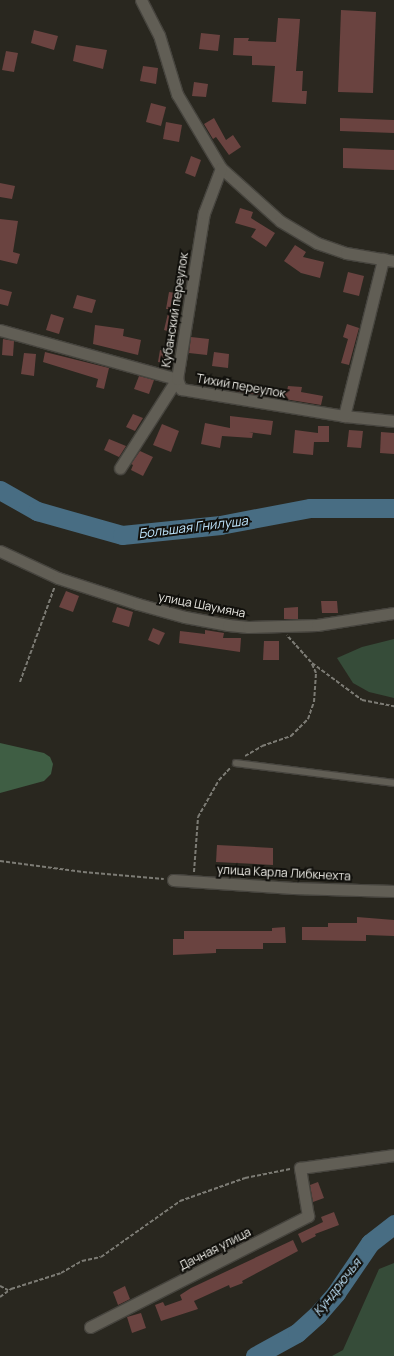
<!DOCTYPE html>
<html>
<head>
<meta charset="utf-8">
<style>
	body { margin:0 }
	#map { position:relative; width:394px; height:1356px; overflow:hidden; background:#29271f; font-family:Manrope,sans-serif }
	div>[style] { position:absolute }
	.green>* { inset:0; background:#364c39 }
	.forest>* { inset:0; background:#3f5e44 }
	.river>* { height:19px; margin:-9.5px; padding:0 9.5px; transform-origin:9.5px; border-radius:9.5px; background:#486d83 }
	.building>* { inset:0; background:#6a4340 }
	.path>* { height:2px; margin-top:-1px; transform-origin:0; background:repeating-linear-gradient(90deg,#7c7b74 0 4px,transparent 0 6px) }
	.roads { filter:drop-shadow(1px 0 #46443e) drop-shadow(-1px 0 #46443e) drop-shadow(0 1px #46443e) drop-shadow(0 -1px #46443e) }
	.lane>* { height:5.5px; margin:-2.75px; padding:0 2.75px; transform-origin:2.75px; border-radius:2.75px; background:#615e55 }
	.street>* { height:11px; margin:-5.5px; padding:0 5.5px; transform-origin:5.5px; border-radius:5.5px; background:#615e55 }
	span { translate:-50% -50%; white-space:nowrap; text-align:center; line-height:1.15; -webkit-text-stroke:4px #11100c; paint-order:stroke }
	.street-label { font-size:12px; color:#ebeae4 }
	.water-label { font-size:13px; color:#bfe5fd; font-style:italic }
</style>
</head>
<body>
<div id="map">
	<div class="green">
		<div style="clip-path:polygon(394px 639px,394px 698px,369px 692px,353px 683px,337px 658px,362px 647px)"></div>
		<div style="clip-path:polygon(394px 1263px,394px 1356px,332px 1356px,343px 1350px,379px 1269px)"></div>
	</div>
	<div class="forest">
		<div style="clip-path:polygon(0 743px,44px 753px,50px 757px,53px 764px,51px 774px,44px 781px,0 793px)"></div>
	</div>
	<div class="river">
		<div style="left:0;top:490px;width:43px;rotate:29.6deg"></div>
		<div style="left:37px;top:511px;width:88px;rotate:15.8deg"></div>
		<div style="left:122px;top:535px;width:99px;rotate:-5.8deg"></div>
		<div style="left:220px;top:525px;width:92px;rotate:-10.7deg"></div>
		<div style="left:310px;top:508px;width:84px"></div>
		<div style="left:255px;top:1356px;width:48px;rotate:-28.7deg"></div>
		<div style="left:297px;top:1333px;width:27px;rotate:-42deg"></div>
		<div style="left:317px;top:1315px;width:29px;rotate:-49deg"></div>
		<div style="left:336px;top:1293px;width:60px;rotate:-55.8deg"></div>
		<div style="left:370px;top:1243px;width:31px;rotate:-38deg"></div>
	</div>
	<div class="building">
		<div style="clip-path:polygon(341px 10px,376px 12px,373px 93px,338px 92px)"></div>
		<div style="clip-path:polygon(278px 18px,300px 19px,296px 71px,303px 71px,302px 91px,307px 91px,306px 104px,272px 102px,275px 66px,252px 65px,252px 56px,233px 55px,234px 38px,249px 38px,248px 41px,276px 42px)"></div>
		<div style="clip-path:polygon(34px 30px,58px 36px,54px 50px,31px 43px)"></div>
		<div style="clip-path:polygon(201px 33px,220px 35px,218px 51px,199px 49px)"></div>
		<div style="clip-path:polygon(76px 45px,107px 50px,103px 69px,73px 61px)"></div>
		<div style="clip-path:polygon(6px 51px,18px 53px,14px 72px,2px 70px)"></div>
		<div style="clip-path:polygon(143px 66px,158px 68px,156px 84px,140px 81px)"></div>
		<div style="clip-path:polygon(194px 82px,208px 84px,206px 97px,192px 96px)"></div>
		<div style="clip-path:polygon(151px 103px,166px 107px,161px 126px,146px 122px)"></div>
		<div style="clip-path:polygon(214px 118px,226px 140px,233px 135px,241px 147px,229px 155px,216px 137px,213px 139px,204px 124px)"></div>
		<div style="clip-path:polygon(340px 118px,394px 120px,394px 133px,340px 131px)"></div>
		<div style="clip-path:polygon(166px 122px,182px 125px,179px 142px,163px 139px)"></div>
		<div style="clip-path:polygon(343px 148px,394px 150px,394px 170px,343px 168px)"></div>
		<div style="clip-path:polygon(191px 156px,201px 160px,195px 177px,185px 173px)"></div>
		<div style="clip-path:polygon(0 183px,15px 186px,12px 199px,0 197px)"></div>
		<div style="clip-path:polygon(240px 208px,253px 212px,251px 218px,275px 233px,266px 247px,251px 237px,256px 229px,235px 223px)"></div>
		<div style="clip-path:polygon(0 219px,18px 221px,13px 252px,20px 254px,17px 264px,0 260px)"></div>
		<div style="clip-path:polygon(295px 245px,306px 252px,303px 257px,324px 262px,320px 278px,301px 273px,284px 261px)"></div>
		<div style="clip-path:polygon(348px 272px,364px 276px,359px 296px,343px 292px)"></div>
		<div style="clip-path:polygon(0 289px,12px 292px,8px 306px,0 304px)"></div>
		<div style="clip-path:polygon(169px 292px,183px 294px,177px 334px,164px 330px,169px 309px,166px 309px)"></div>
		<div style="clip-path:polygon(77px 295px,96px 300px,92px 313px,73px 308px)"></div>
		<div style="clip-path:polygon(51px 314px,64px 318px,59px 334px,46px 330px)"></div>
		<div style="clip-path:polygon(347px 324px,359px 328px,349px 365px,341px 363px,348px 339px,343px 337px)"></div>
		<div style="clip-path:polygon(95px 325px,124px 329px,123px 336px,141px 340px,138px 355px,93px 344px)"></div>
		<div style="clip-path:polygon(191px 337px,209px 339px,207px 355px,189px 353px)"></div>
		<div style="clip-path:polygon(3px 339px,14px 341px,13px 356px,2px 355px)"></div>
		<div style="clip-path:polygon(160px 350px,172px 352px,171px 364px,158px 362px)"></div>
		<div style="clip-path:polygon(45px 352px,109px 368px,104px 389px,96px 387px,98px 379px,43px 362px)"></div>
		<div style="clip-path:polygon(214px 352px,229px 354px,228px 368px,212px 366px)"></div>
		<div style="clip-path:polygon(24px 353px,36px 354px,34px 376px,21px 374px)"></div>
		<div style="clip-path:polygon(139px 376px,154px 380px,149px 394px,134px 389px)"></div>
		<div style="clip-path:polygon(237px 384px,287px 391px,288px 386px,302px 387px,301px 392px,323px 396px,321px 405px,235px 391px)"></div>
		<div style="clip-path:polygon(133px 414px,143px 418px,135px 431px,126px 427px)"></div>
		<div style="clip-path:polygon(230px 416px,273px 421px,271px 435px,249px 432px,253px 433px,252px 438px,222px 436px,220px 448px,201px 444px,205px 423px,230px 428px)"></div>
		<div style="clip-path:polygon(162px 424px,179px 431px,171px 452px,153px 445px)"></div>
		<div style="clip-path:polygon(318px 426px,329px 426px,329px 442px,314px 442px,313px 455px,293px 453px,295px 430px,318px 433px)"></div>
		<div style="clip-path:polygon(349px 430px,363px 431px,361px 448px,347px 447px)"></div>
		<div style="clip-path:polygon(381px 432px,394px 433px,394px 454px,380px 453px)"></div>
		<div style="clip-path:polygon(109px 439px,126px 446px,119px 457px,104px 450px)"></div>
		<div style="clip-path:polygon(140px 451px,153px 457px,143px 476px,131px 470px,133px 465px,131px 464px)"></div>
		<div style="clip-path:polygon(66px 591px,79px 596px,73px 612px,59px 607px)"></div>
		<div style="clip-path:polygon(321px 601px,337px 601px,338px 613px,322px 613px)"></div>
		<div style="clip-path:polygon(117px 607px,133px 612px,129px 627px,112px 622px)"></div>
		<div style="clip-path:polygon(298px 607px,298px 619px,284px 619px,284px 608px)"></div>
		<div style="clip-path:polygon(153px 628px,165px 633px,159px 645px,148px 640px)"></div>
		<div style="clip-path:polygon(205px 630px,224px 633px,223px 638px,241px 638px,240px 652px,179px 643px,180px 631px,205px 634px)"></div>
		<div style="clip-path:polygon(264px 641px,279px 641px,279px 660px,263px 660px)"></div>
		<div style="clip-path:polygon(217px 845px,273px 848px,273px 865px,216px 862px)"></div>
		<div style="clip-path:polygon(357px 917px,394px 920px,394px 936px,366px 935px,366px 941px,302px 940px,302px 927px,328px 927px,328px 923px,357px 923px)"></div>
		<div style="clip-path:polygon(285px 927px,286px 943px,263px 943px,263px 949px,216px 949px,216px 953px,173px 955px,173px 939px,184px 939px,184px 931px,272px 931px,272px 928px)"></div>
		<div style="clip-path:polygon(318px 1182px,324px 1198px,313px 1202px,310px 1185px)"></div>
		<div style="clip-path:polygon(334px 1212px,339px 1225px,315px 1234px,316px 1236px,302px 1243px,298px 1234px,323px 1222px,321px 1217px)"></div>
		<div style="clip-path:polygon(293px 1240px,298px 1251px,242px 1281px,243px 1283px,230px 1288px,229px 1285px,194px 1301px,198px 1309px,161px 1321px,155px 1305px,163px 1302px,165px 1306px,182px 1300px,180px 1295px,191px 1288px)"></div>
		<div style="clip-path:polygon(125px 1286px,130px 1299px,118px 1305px,113px 1292px)"></div>
		<div style="clip-path:polygon(141px 1313px,146px 1328px,132px 1333px,127px 1317px)"></div>
	</div>
	<div class="path">
		<div style="left:312px;top:663px;width:62px;rotate:36.5deg"></div>
		<div style="left:362px;top:700px;width:33px;rotate:11deg"></div>
		<div style="left:20px;top:682px;width:102px;rotate:-70deg"></div>
		<div style="left:245px;top:756px;width:20px;rotate:-30deg"></div>
		<div style="left:262px;top:746px;width:31px;rotate:-19deg"></div>
		<div style="left:291px;top:736px;width:24px;rotate:-45deg"></div>
		<div style="left:308px;top:719px;width:18px;rotate:-71deg"></div>
		<div style="left:314px;top:702px;width:29px;rotate:-86deg"></div>
		<div style="left:316px;top:673px;width:12px;rotate:-114deg"></div>
		<div style="left:311px;top:662px;width:36px;rotate:-132deg"></div>
		<div style="left:0;top:861px;width:84px;rotate:7.5deg"></div>
		<div style="left:83px;top:872px;width:81px;rotate:4.9deg"></div>
		<div style="left:194px;top:872px;width:55px;rotate:-85.8deg"></div>
		<div style="left:198px;top:817px;width:43px;rotate:-60.4deg"></div>
		<div style="left:219px;top:780px;width:18px;rotate:-47deg"></div>
		<div style="left:0;top:1286px;width:9px;rotate:27deg"></div>
		<div style="left:0;top:1297px;width:14px;rotate:-36deg"></div>
		<div style="left:11px;top:1289px;width:52px;rotate:-17.7deg"></div>
		<div style="left:61px;top:1273px;width:24px;rotate:-30deg"></div>
		<div style="left:82px;top:1261px;width:19px;rotate:-12deg"></div>
		<div style="left:101px;top:1257px;width:97px;rotate:-35.3deg"></div>
		<div style="left:180px;top:1201px;width:69px;rotate:-19.5deg"></div>
		<div style="left:245px;top:1178px;width:46px;rotate:-11.3deg"></div>
	</div>
	<div class="roads">
		<div class="lane">
			<div style="left:236px;top:763px;width:159px;rotate:7.2deg"></div>
		</div>
		<div class="street">
			<div style="left:141px;top:0;width:39px;rotate:63deg"></div>
			<div style="left:159px;top:35px;width:62px;rotate:73deg"></div>
			<div style="left:177px;top:94px;width:86px;rotate:59.3deg"></div>
			<div style="left:221px;top:168px;width:79px;rotate:41.9deg"></div>
			<div style="left:280px;top:221px;width:43px;rotate:30.7deg"></div>
			<div style="left:317px;top:243px;width:31px;rotate:19deg"></div>
			<div style="left:346px;top:253px;width:49px;rotate:9.5deg"></div>
			<div style="left:0;top:330px;width:184px;rotate:15.5deg"></div>
			<div style="left:177px;top:379px;width:11px;rotate:68deg"></div>
			<div style="left:181px;top:389px;width:165px;rotate:9.4deg"></div>
			<div style="left:344px;top:416px;width:50px;rotate:5.7deg"></div>
			<div style="left:344px;top:416px;width:162px;rotate:-76deg"></div>
			<div style="left:120px;top:468px;width:106px;rotate:-57.4deg"></div>
			<div style="left:177px;top:379px;width:168px;rotate:-80.8deg"></div>
			<div style="left:204px;top:213px;width:48px;rotate:-69.3deg"></div>
			<div style="left:0;top:551px;width:64px;rotate:25deg"></div>
			<div style="left:58px;top:578px;width:84px;rotate:18deg"></div>
			<div style="left:138px;top:604px;width:49px;rotate:15.5deg"></div>
			<div style="left:185px;top:617px;width:44px;rotate:10.5deg"></div>
			<div style="left:228px;top:625px;width:20px;rotate:6deg"></div>
			<div style="left:248px;top:627px;width:69px;rotate:-1.7deg"></div>
			<div style="left:317px;top:625px;width:78px;rotate:-8.9deg"></div>
			<div style="left:173px;top:880px;width:120px;rotate:3.8deg"></div>
			<div style="left:293px;top:888px;width:101px;rotate:1.7deg"></div>
			<div style="left:90px;top:1327px;width:245px;rotate:-27deg"></div>
			<div style="left:308px;top:1216px;width:49px;rotate:-99.5deg"></div>
			<div style="left:300px;top:1168px;width:95px;rotate:-7.9deg"></div>
		</div>
	</div>
	<div class="street-label">
		<span style="left:175px;top:310px;rotate:-81deg">Кубанский переулок</span>
		<span style="left:241px;top:386px;rotate:10deg">Тихий переулок</span>
		<span style="left:202px;top:605px;rotate:11deg">улица Шаумяна</span>
		<span style="left:284px;top:873px;rotate:3deg">улица Карла Либкнехта</span>
		<span style="left:215px;top:1249px;rotate:-27deg">Дачная улица</span>
	</div>
	<div class="water-label">
		<span style="left:193px;top:527px;rotate:-7deg">Большая Гнилуша</span>
		<span style="left:337px;top:1287px;rotate:-52deg">Кундрючья</span>
	</div>
</div>
</body>
</html>
